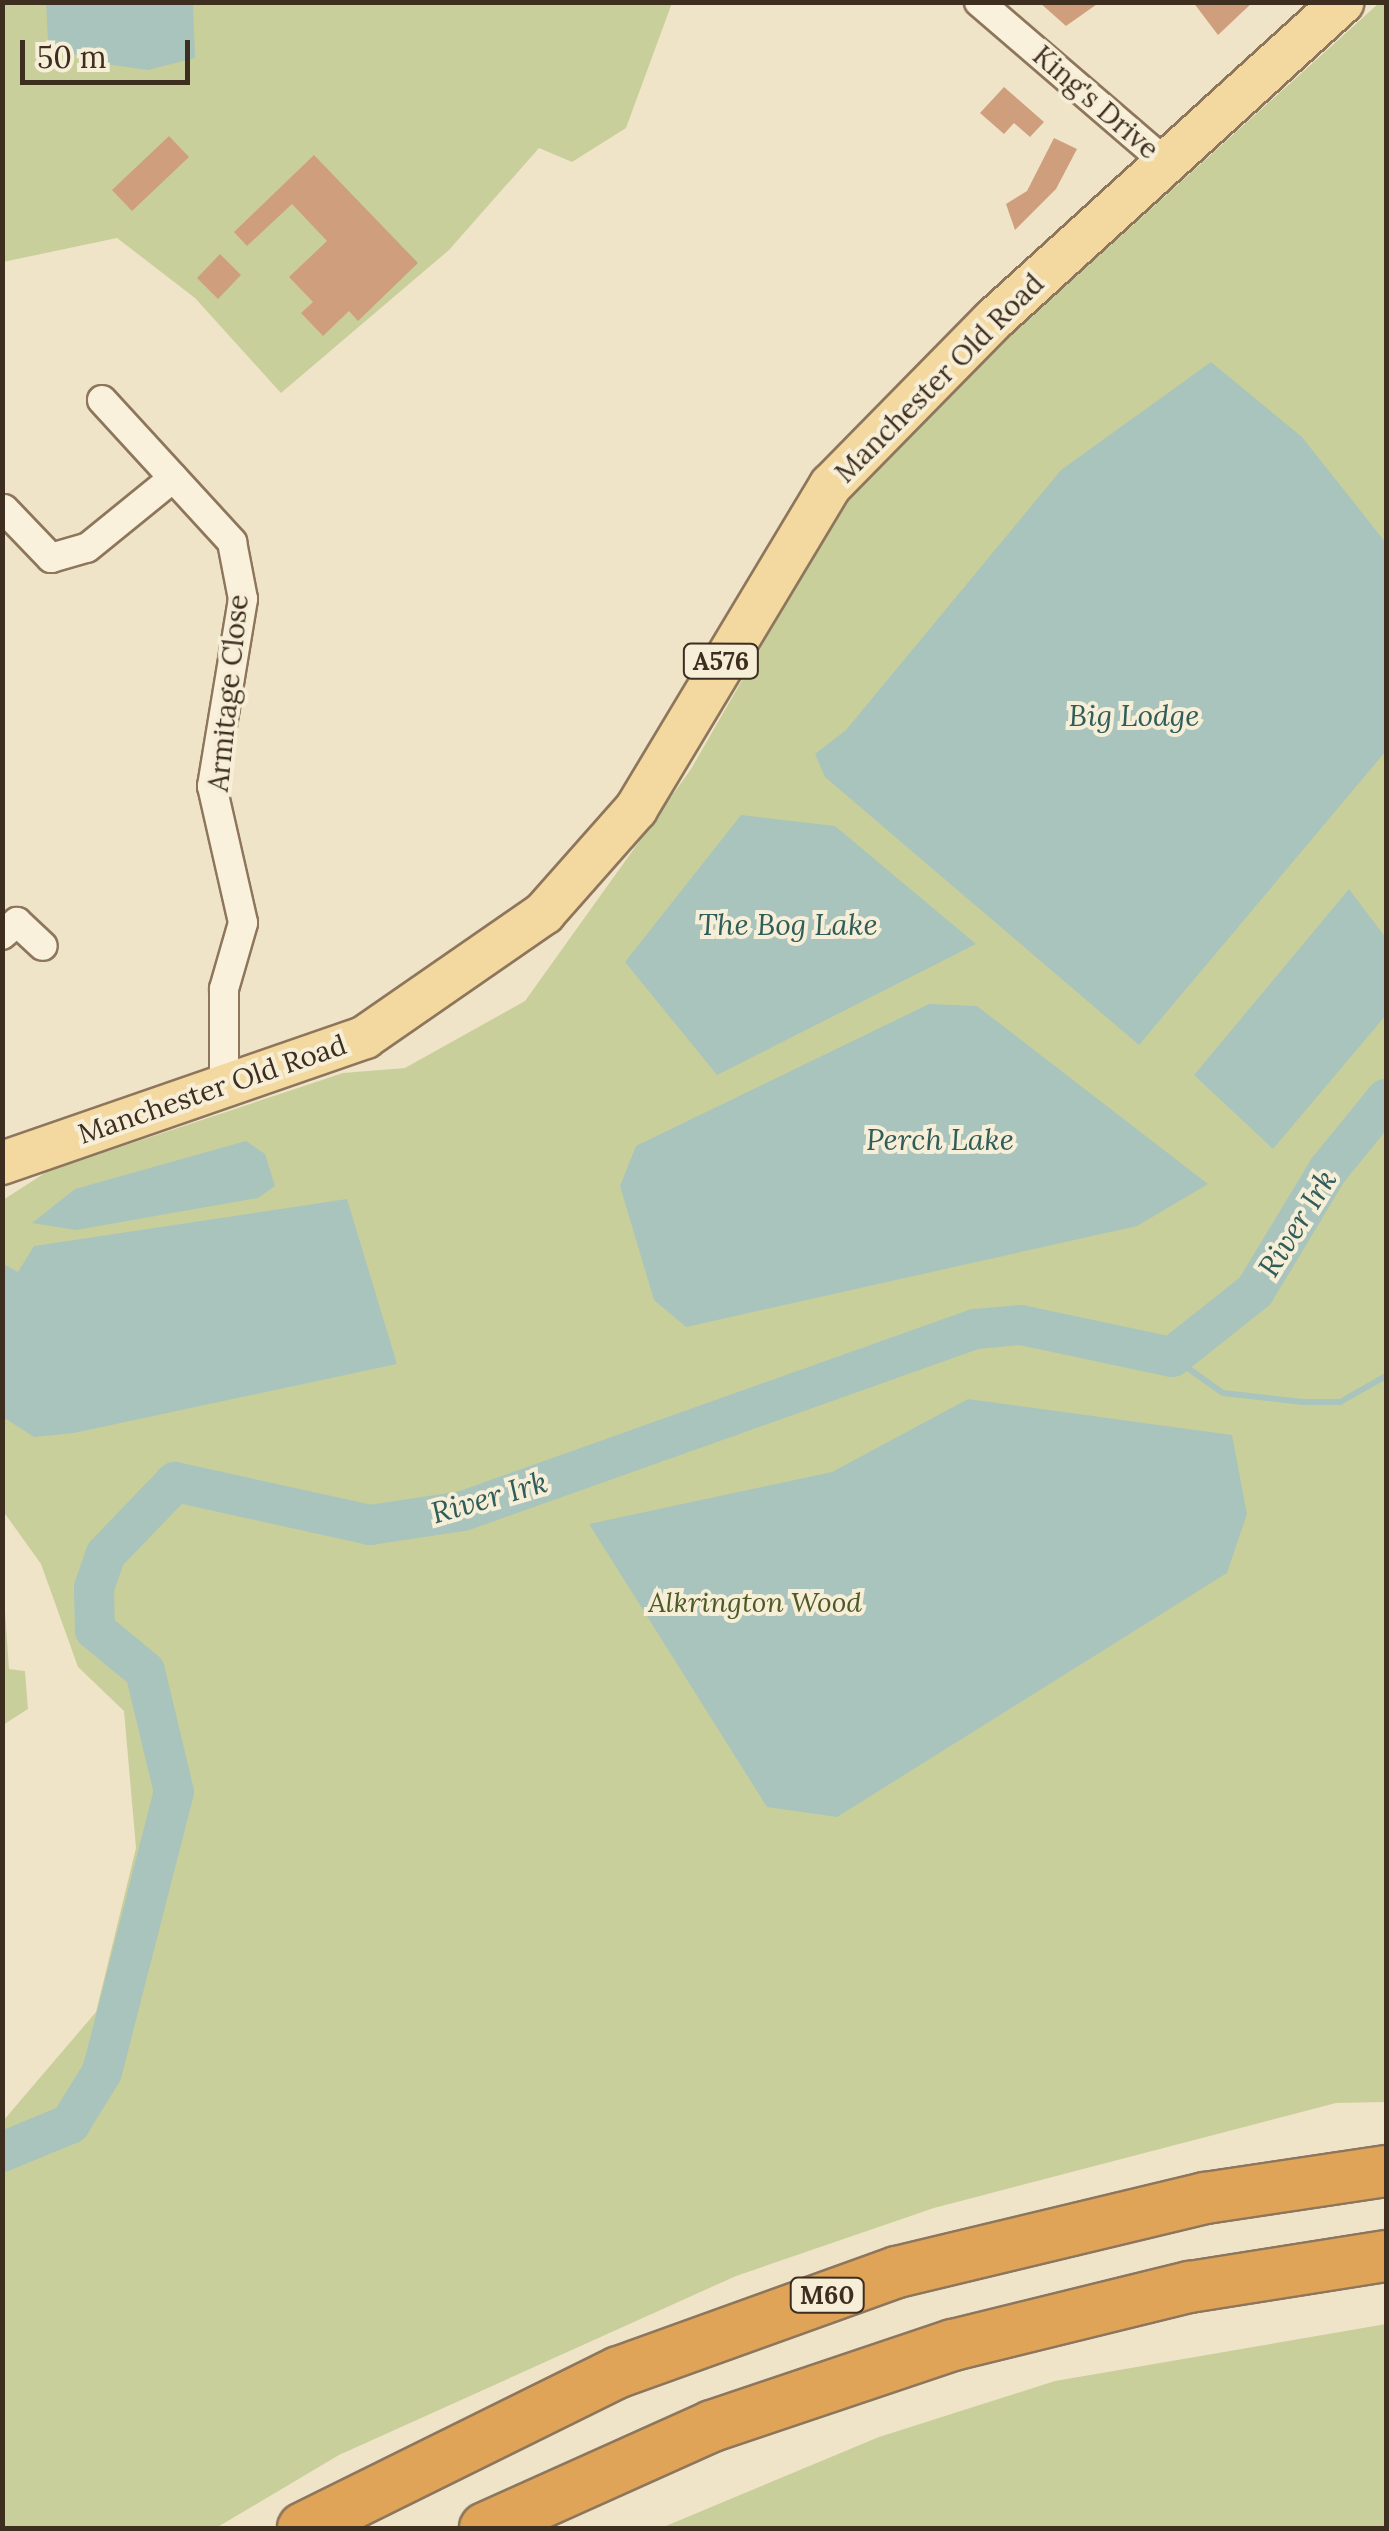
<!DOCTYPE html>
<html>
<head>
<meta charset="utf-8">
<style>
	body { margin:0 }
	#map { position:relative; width:1389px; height:2531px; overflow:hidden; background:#f0e4c8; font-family:Lora,serif }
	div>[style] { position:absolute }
	.green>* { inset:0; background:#c9cf9b }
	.water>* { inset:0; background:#a9c4bc }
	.stream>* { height:6px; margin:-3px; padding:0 3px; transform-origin:3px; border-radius:3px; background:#a9c4bc }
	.river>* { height:40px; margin:-20px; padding:0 20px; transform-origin:20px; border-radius:20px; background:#a9c4bc }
	.building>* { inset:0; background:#cf9f7d }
	.roads { filter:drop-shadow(2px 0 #8d765c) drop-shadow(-2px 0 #8d765c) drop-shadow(0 2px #8d765c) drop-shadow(0 -2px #8d765c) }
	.street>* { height:28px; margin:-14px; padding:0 14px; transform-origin:14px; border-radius:14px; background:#faf1dc }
	.primary>* { height:42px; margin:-21px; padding:0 21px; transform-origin:21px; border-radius:21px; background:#f3d9a0 }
	.highway>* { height:50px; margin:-25px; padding:0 25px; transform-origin:25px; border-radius:25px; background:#e0a458 }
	span { translate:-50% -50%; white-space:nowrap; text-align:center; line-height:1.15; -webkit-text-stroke:8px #f7eed8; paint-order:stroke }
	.shield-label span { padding:2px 8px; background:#f7eed8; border:2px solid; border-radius:8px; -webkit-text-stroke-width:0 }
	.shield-label { font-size:25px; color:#3d2e20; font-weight:700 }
	.street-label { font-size:28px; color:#3d2e20 }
	.park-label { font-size:28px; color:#4d5a26; font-style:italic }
	.water-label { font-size:30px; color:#2f5d5a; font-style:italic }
	.frame { position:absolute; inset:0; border:5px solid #3d2e20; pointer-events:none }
	.scale { position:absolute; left:20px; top:40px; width:170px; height:45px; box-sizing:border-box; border:5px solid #3d2e20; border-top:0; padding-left:12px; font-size:30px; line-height:35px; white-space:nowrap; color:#3d2e20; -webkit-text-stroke:8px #f7eed8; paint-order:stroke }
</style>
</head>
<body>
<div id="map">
	<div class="green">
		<div style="clip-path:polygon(2px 3px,672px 3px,626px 128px,572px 162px,539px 148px,449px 250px,281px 393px,195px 298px,117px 238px,3px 262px)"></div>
		<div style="clip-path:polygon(1379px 3px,1386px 3px,1386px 2102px,1336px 2103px,934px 2208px,736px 2276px,339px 2455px,216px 2528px,3px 2528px,3px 2121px,96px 2012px,136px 1848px,124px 1711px,78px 1667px,41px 1564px,3px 1511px,3px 1200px,48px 1171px,343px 1073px,405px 1068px,525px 1001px,691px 769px,864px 468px)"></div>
		<div style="clip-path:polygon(3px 1582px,9px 1669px,25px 1671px,28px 1709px,3px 1725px)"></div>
		<div style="clip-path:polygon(1386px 2324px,1386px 2528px,661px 2528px,879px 2437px,1055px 2381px)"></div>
	</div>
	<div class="water">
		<div style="clip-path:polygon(46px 3px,193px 3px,195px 58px,148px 70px,91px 62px,48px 42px)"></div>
		<div style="clip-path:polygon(1211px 362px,1302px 437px,1386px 543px,1386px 751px,1139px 1045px,825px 777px,815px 754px,846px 730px,1061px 470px)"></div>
		<div style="clip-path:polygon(741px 815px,835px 826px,976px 944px,717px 1075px,625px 962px)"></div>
		<div style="clip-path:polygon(1349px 889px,1386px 938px,1386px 1015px,1273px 1149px,1194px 1075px)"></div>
		<div style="clip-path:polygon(929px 1004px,977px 1006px,1208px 1184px,1137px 1226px,686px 1327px,654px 1300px,620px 1186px,636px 1146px)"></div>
		<div style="clip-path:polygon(246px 1141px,265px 1154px,275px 1186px,258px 1198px,76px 1230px,32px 1223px,75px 1189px)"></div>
		<div style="clip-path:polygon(347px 1199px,397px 1364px,74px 1433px,34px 1437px,3px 1417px,3px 1264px,18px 1272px,34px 1246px)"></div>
		<div style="clip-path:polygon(968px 1399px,1232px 1435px,1247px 1514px,1227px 1573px,837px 1817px,767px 1807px,589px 1524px,832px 1472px)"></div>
	</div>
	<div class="stream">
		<div style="left:1172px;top:1357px;width:62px;rotate:35.2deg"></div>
		<div style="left:1223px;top:1393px;width:80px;rotate:6.5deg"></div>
		<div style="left:1302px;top:1402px;width:38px"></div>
		<div style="left:1340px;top:1402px;width:53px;rotate:-29.5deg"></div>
	</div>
	<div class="river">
		<div style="left:2px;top:2152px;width:74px;rotate:-22.4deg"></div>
		<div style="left:70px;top:2124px;width:61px;rotate:-58.4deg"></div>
		<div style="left:102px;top:2072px;width:289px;rotate:-75.6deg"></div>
		<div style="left:174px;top:1792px;width:124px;rotate:-103.5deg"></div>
		<div style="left:145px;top:1671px;width:65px;rotate:-140.6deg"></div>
		<div style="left:95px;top:1630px;width:42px;rotate:-91.4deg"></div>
		<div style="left:94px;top:1588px;width:36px;rotate:-71deg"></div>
		<div style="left:106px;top:1554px;width:100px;rotate:-46.2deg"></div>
		<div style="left:175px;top:1482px;width:200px;rotate:12.4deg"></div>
		<div style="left:370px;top:1525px;width:94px;rotate:-8.6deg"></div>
		<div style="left:463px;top:1511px;width:543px;rotate:-19.57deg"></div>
		<div style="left:975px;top:1329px;width:46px;rotate:-5deg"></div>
		<div style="left:1021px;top:1325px;width:154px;rotate:12deg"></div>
		<div style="left:1172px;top:1357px;width:106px;rotate:-38.5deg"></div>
		<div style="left:1255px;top:1291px;width:141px;rotate:-58.9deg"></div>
		<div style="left:1328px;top:1170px;width:92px;rotate:-50.8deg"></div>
	</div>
	<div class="building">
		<div style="clip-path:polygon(1039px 2px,1100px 2px,1066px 26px)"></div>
		<div style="clip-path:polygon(1193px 2px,1253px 2px,1218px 35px)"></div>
		<div style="clip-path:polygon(1004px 87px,1044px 122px,1030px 137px,1014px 123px,1004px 134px,980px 113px)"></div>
		<div style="clip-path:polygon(169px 136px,189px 157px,132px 211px,112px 190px)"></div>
		<div style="clip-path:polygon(1054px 138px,1077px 149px,1056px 189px,1015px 230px,1006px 204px,1027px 191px)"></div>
		<div style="clip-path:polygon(314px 155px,418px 263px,358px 321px,349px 311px,323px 336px,301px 313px,313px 302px,289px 277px,327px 241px,292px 204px,247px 246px,234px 232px)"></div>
		<div style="clip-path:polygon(220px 254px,241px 275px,218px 299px,197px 278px)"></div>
	</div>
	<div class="roads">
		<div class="street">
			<div style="left:979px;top:2px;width:247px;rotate:40.7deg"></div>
			<div style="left:102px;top:400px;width:193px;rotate:47.5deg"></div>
			<div style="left:232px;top:542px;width:58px;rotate:79.1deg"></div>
			<div style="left:243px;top:599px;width:190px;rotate:99.4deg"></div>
			<div style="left:212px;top:786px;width:140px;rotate:77.2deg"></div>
			<div style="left:243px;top:923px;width:69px;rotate:106.1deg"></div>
			<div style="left:224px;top:989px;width:102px;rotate:90deg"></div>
			<div style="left:4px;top:509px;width:68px;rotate:46.2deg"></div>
			<div style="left:51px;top:558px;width:37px;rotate:-16deg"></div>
			<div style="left:87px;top:548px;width:111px;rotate:-39.1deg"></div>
			<div style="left:2px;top:935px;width:20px;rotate:-41deg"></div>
			<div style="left:17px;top:922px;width:35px;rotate:43deg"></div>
		</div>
		<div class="primary">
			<div style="left:2px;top:1163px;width:384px;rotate:-19.1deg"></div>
			<div style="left:365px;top:1037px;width:218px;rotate:-34.7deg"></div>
			<div style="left:544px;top:913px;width:139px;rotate:-48.5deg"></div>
			<div style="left:636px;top:809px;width:378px;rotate:-59deg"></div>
			<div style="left:831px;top:485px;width:230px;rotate:-45.5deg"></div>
			<div style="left:992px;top:321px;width:474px;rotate:-42.3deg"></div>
		</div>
		<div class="highway">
			<div style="left:303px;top:2528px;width:352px;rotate:-26.3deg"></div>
			<div style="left:619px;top:2372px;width:295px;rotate:-19.8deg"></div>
			<div style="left:897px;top:2272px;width:317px;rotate:-13.5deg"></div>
			<div style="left:1205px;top:2198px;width:183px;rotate:-8.5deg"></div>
			<div style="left:485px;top:2528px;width:249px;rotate:-24.2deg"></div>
			<div style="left:712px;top:2426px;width:254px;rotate:-18.6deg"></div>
			<div style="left:953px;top:2345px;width:244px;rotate:-13.8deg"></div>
			<div style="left:1190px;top:2287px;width:198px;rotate:-9deg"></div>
		</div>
	</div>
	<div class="shield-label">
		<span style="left:721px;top:661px">A576</span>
		<span style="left:827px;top:2295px">M60</span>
	</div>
	<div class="street-label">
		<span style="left:1096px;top:102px;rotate:41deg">King's Drive</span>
		<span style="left:939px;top:378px;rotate:-45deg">Manchester Old Road</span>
		<span style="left:228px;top:693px;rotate:-84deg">Armitage Close</span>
		<span style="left:212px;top:1089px;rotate:-19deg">Manchester Old Road</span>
	</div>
	<div class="park-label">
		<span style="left:755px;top:1602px">Alkrington Wood</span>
	</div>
	<div class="water-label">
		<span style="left:1134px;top:715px">Big Lodge</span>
		<span style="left:788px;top:924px">The Bog Lake</span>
		<span style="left:940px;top:1139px">Perch Lake</span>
		<span style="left:1297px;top:1223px;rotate:-58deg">River Irk</span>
		<span style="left:489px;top:1497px;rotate:-16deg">River Irk</span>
	</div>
	<div class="frame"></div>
	<div class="scale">50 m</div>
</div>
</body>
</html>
